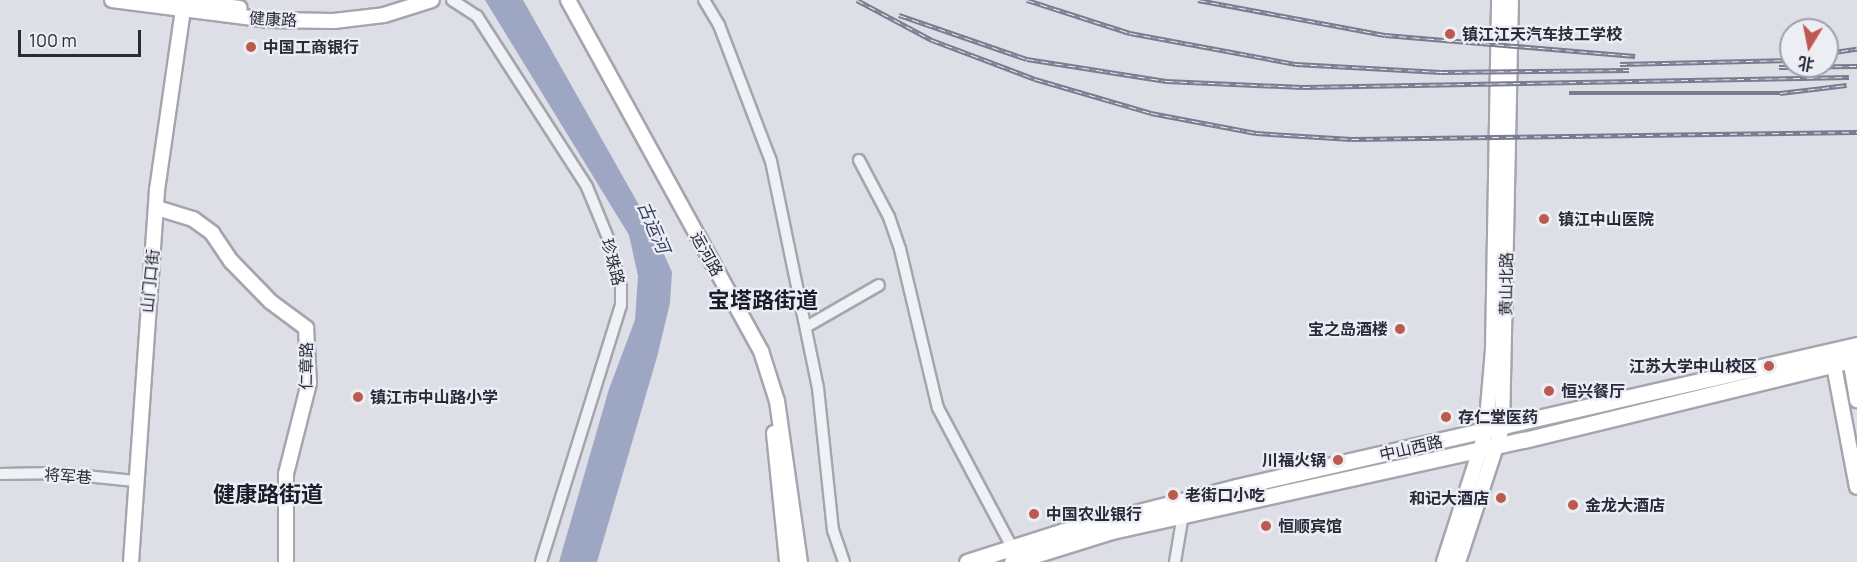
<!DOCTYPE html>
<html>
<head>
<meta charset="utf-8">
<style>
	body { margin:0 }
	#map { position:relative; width:1857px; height:562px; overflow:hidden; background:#dedfe6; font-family:Manrope,"Noto Sans SC",sans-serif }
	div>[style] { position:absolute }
	.water>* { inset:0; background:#9da6c2 }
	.roads { filter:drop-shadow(2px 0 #a4a5af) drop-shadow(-2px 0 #a4a5af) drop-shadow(0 2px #a4a5af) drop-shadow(0 -2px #a4a5af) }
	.street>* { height:10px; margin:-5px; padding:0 5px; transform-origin:5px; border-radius:5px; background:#f0f1f5 }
	.secondary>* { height:14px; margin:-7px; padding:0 7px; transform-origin:7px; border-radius:7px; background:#fff }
	.primary>* { height:15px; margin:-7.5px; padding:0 7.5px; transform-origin:7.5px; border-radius:7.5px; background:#fff }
	.rail>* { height:4.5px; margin-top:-2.25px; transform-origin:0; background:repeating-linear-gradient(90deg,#edeef4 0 7px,#797c8e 0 14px); box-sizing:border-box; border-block:2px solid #797c8e }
	.dots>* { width:16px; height:16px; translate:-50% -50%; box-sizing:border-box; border:3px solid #edeef4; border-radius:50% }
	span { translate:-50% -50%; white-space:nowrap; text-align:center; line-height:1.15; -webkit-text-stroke:4.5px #edeef4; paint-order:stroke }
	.street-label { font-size:16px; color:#292b3b }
	.poi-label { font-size:16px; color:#292b3b; font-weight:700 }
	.left { translate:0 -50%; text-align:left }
	.right { translate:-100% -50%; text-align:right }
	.water-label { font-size:18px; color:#38436a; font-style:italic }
	.district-label { font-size:22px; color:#1b1d2c; font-weight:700 }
	.north { position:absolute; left:1779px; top:18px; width:60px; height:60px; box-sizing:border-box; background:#edeef4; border:2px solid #9fa0aa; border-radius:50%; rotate:190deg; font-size:16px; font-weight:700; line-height:24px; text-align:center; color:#292b3b }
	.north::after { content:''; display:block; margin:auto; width:21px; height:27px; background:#be5950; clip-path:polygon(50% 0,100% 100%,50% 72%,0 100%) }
	.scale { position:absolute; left:18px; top:30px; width:123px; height:27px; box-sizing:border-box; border:3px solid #292b3b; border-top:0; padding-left:8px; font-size:18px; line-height:21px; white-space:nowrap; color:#292b3b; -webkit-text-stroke:4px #edeef4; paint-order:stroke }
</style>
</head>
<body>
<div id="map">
	<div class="water">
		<div style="clip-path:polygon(485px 0,523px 0,652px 228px,672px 272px,670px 303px,657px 357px,597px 562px,559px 562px,609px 389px,635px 320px,638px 276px,629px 235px)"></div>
	</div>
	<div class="roads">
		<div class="street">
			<div style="left:452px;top:0;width:30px;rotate:33deg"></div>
			<div style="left:477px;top:16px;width:203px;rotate:57.2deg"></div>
			<div style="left:587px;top:187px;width:55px;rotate:67.6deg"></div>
			<div style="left:608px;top:238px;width:51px;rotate:75.1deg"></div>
			<div style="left:621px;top:287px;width:18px;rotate:90deg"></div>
			<div style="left:621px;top:305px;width:269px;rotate:107.3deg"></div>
			<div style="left:704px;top:0;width:29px;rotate:59deg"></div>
			<div style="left:719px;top:25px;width:146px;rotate:69.1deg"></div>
			<div style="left:771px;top:161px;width:232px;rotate:78.3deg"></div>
			<div style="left:818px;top:388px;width:143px;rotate:84deg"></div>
			<div style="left:833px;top:530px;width:34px;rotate:71deg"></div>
			<div style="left:859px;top:160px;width:64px;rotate:62.2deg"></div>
			<div style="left:889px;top:217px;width:34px;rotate:71deg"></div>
			<div style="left:900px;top:249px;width:163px;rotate:76.6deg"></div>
			<div style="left:938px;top:408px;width:157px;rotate:62deg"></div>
			<div style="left:806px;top:327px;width:84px;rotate:-29.9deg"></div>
			<div style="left:0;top:474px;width:57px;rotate:-1deg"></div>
			<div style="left:57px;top:473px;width:78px;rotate:5.9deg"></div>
			<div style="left:1175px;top:562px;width:54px;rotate:-80.4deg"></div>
		</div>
		<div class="secondary">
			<div style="left:112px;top:0;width:158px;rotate:7.3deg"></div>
			<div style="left:269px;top:20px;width:65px;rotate:0.9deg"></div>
			<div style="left:334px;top:21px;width:50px;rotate:-6.8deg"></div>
			<div style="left:384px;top:15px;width:50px;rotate:-17.4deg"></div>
			<div style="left:173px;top:0;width:67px;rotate:6.8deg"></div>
			<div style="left:568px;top:0;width:401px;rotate:61.2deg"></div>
			<div style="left:761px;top:351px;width:52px;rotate:72.3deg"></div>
			<div style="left:777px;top:401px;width:163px;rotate:81.9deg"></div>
			<div style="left:157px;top:208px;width:38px;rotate:17deg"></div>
			<div style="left:193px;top:219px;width:24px;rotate:36deg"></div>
			<div style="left:212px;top:233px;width:34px;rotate:56deg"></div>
			<div style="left:231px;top:261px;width:57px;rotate:45.7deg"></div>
			<div style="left:271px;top:302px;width:44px;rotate:36.6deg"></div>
			<div style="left:306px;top:328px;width:55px;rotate:86.9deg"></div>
			<div style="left:309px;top:383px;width:94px;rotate:104.2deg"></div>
			<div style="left:286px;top:474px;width:88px;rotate:90deg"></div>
			<div style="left:1849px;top:352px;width:49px;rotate:80.5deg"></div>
			<div style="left:1832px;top:355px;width:134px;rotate:79.3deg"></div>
			<div style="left:774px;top:433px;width:130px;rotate:84.2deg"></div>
			<div style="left:131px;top:562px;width:373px;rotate:-86deg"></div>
			<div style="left:157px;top:190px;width:190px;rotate:-81.8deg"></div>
			<div style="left:1444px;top:562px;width:138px;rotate:-72.2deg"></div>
			<div style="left:1486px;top:431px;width:82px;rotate:-85.1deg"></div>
			<div style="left:1493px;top:349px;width:349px;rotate:-89deg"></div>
			<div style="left:1458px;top:562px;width:141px;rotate:-71.8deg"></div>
			<div style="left:1502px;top:428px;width:428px;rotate:-88.8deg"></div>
		</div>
		<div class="primary">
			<div style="left:967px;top:562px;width:102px;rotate:-17.7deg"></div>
			<div style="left:1064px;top:531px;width:178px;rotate:-14.3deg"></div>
			<div style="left:1236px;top:487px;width:637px;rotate:-12.88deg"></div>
			<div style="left:1012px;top:562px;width:105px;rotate:-17.2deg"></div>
			<div style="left:1112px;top:531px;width:422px;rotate:-12.5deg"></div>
			<div style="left:1524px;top:440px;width:343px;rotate:-13.7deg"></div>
		</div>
	</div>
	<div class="rail">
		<div style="left:857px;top:0;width:85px;rotate:28.1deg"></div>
		<div style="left:932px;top:40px;width:110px;rotate:20.7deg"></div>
		<div style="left:1035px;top:79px;width:121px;rotate:16.3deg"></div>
		<div style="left:1151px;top:113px;width:107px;rotate:10.8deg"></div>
		<div style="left:1256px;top:133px;width:96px;rotate:3.6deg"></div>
		<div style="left:1352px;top:139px;width:505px;rotate:-0.79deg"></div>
		<div style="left:1027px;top:0;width:108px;rotate:17.8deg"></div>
		<div style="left:1130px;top:33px;width:169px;rotate:10.6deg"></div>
		<div style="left:1296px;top:64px;width:145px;rotate:3.2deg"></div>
		<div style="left:1441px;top:72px;width:188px;rotate:-0.6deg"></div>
		<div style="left:1198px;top:0;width:190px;rotate:10.6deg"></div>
		<div style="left:1385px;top:35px;width:251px;rotate:4.8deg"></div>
		<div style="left:899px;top:15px;width:135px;rotate:19deg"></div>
		<div style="left:1027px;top:59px;width:141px;rotate:9deg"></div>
		<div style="left:1166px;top:81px;width:137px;rotate:2.5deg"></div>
		<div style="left:1303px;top:87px;width:546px;rotate:-1.05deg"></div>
		<div style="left:1827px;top:53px;width:30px;rotate:-8deg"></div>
		<div style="left:1620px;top:64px;width:171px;rotate:-1.3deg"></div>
		<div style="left:1779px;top:67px;width:78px;rotate:-0.7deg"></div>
		<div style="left:1569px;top:93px;width:211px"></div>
		<div style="left:1780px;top:93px;width:67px;rotate:-6.8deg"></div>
	</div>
	<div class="dots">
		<div style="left:1450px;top:34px;background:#be5950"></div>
		<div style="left:251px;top:47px;background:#be5950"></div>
		<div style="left:1544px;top:219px;background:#be5950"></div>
		<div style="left:1400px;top:329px;background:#be5950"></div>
		<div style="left:1769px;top:366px;background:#be5950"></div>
		<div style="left:1549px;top:391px;background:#be5950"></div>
		<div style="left:358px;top:397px;background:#be5950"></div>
		<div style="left:1446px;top:417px;background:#be5950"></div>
		<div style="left:1338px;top:460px;background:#be5950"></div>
		<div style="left:1173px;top:495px;background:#be5950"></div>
		<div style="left:1501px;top:498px;background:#be5950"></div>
		<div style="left:1573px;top:505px;background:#be5950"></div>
		<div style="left:1034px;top:514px;background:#be5950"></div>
		<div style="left:1266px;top:526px;background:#be5950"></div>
	</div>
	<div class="street-label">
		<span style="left:273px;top:19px;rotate:3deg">健康路</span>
		<span style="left:707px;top:254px;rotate:61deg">运河路</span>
		<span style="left:613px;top:262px;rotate:75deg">珍珠路</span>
		<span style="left:150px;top:281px;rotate:-84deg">山门口街</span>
		<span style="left:1506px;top:284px;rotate:-89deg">黄山北路</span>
		<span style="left:306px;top:366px;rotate:-89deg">仁章路</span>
		<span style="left:1411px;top:448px;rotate:-13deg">中山西路</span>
		<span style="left:68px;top:476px;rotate:4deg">将军巷</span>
	</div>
	<div class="poi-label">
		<span class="left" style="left:1462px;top:34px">镇江江天汽车技工学校</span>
		<span class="left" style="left:263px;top:47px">中国工商银行</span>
		<span class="left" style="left:1558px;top:219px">镇江中山医院</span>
		<span class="right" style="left:1388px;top:329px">宝之岛酒楼</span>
		<span class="right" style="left:1757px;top:366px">江苏大学中山校区</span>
		<span class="left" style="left:1561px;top:391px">恒兴餐厅</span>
		<span class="left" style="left:370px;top:397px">镇江市中山路小学</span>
		<span class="left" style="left:1458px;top:417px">存仁堂医药</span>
		<span class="right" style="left:1326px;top:460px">川福火锅</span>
		<span class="left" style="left:1185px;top:495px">老街口小吃</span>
		<span class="right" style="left:1489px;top:498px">和记大酒店</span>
		<span class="left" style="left:1585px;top:505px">金龙大酒店</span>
		<span class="left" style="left:1046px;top:514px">中国农业银行</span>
		<span class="left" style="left:1278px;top:526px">恒顺宾馆</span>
	</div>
	<div class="water-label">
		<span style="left:654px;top:227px;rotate:67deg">古运河</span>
	</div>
	<div class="district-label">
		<span style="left:763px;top:301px">宝塔路街道</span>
		<span style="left:268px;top:495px">健康路街道</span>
	</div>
	<div class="north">北</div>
	<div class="scale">100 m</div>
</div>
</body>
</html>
